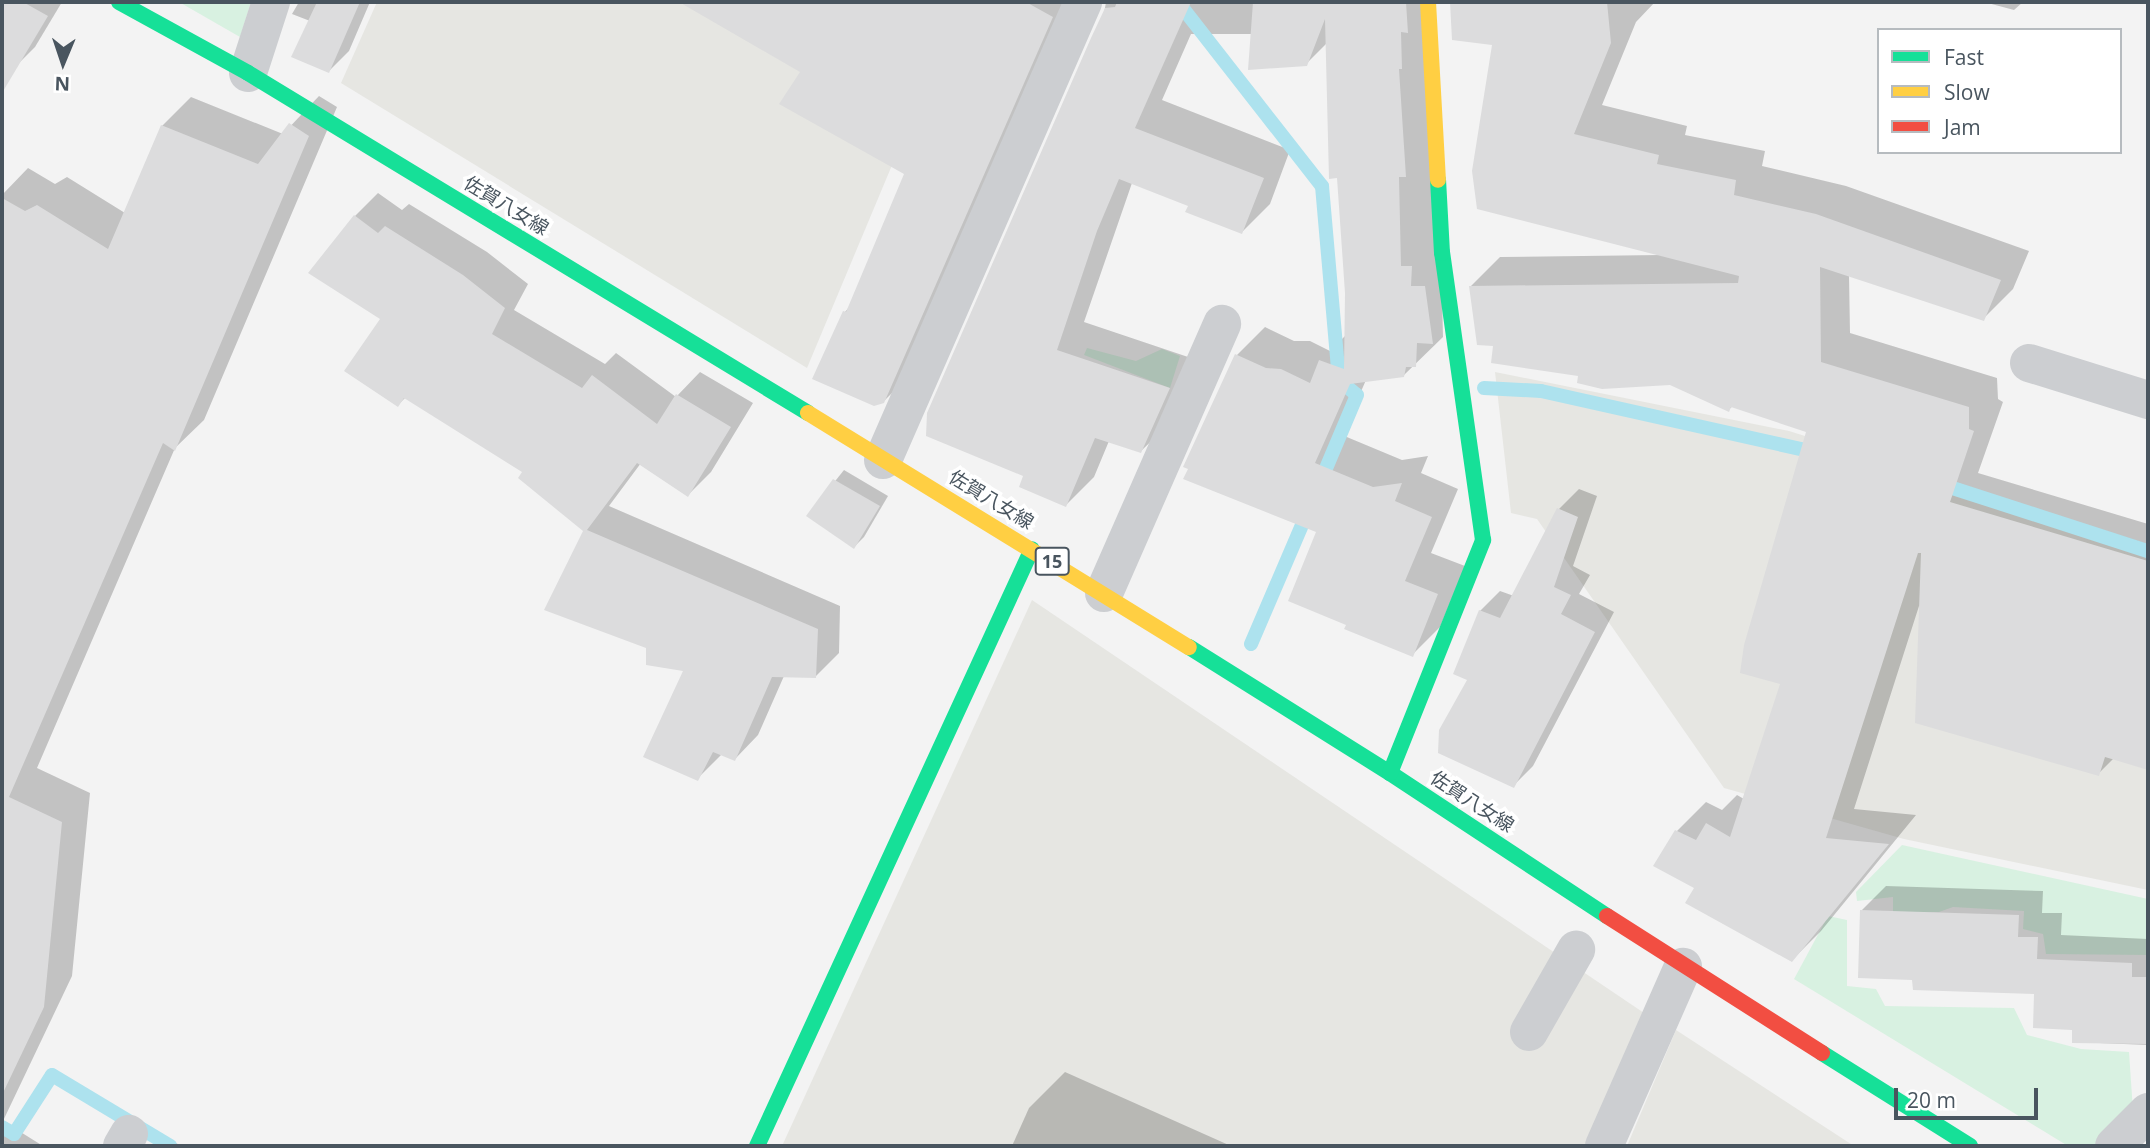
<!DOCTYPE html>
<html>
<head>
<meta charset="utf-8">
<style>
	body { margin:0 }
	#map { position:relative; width:2150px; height:1148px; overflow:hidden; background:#f3f3f3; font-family:"Open Sans","Noto Sans JP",sans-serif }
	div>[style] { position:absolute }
	.commercial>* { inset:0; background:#e6e6e2 }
	.green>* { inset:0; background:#d8f1e1 }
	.shadow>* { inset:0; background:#0003 }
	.stream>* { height:14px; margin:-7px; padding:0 7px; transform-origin:7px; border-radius:7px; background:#ade2ee }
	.building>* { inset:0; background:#dcdcdd }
	.street>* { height:38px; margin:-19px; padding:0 19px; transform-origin:19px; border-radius:19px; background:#ccced1 }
	.fast>* { height:16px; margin:-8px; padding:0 8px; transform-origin:8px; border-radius:8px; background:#16e098 }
	.slow>* { height:16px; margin:-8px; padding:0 8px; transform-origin:8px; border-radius:8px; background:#ffcf43 }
	.jam>* { height:16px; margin:-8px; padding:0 8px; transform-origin:8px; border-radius:8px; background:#f24e42 }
	span { translate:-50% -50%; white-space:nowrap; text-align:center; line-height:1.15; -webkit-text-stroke:7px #fff; paint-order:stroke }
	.shield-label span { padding:2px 5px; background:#fff; border:2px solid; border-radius:5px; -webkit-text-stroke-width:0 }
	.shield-label { font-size:18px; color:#49555f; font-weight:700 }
	.street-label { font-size:19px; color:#49555f }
	.frame { position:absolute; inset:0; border:4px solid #49555f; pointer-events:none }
	.legend { position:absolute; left:1877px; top:28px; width:245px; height:126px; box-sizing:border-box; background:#fff; border:2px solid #b6bbbf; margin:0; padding:9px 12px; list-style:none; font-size:21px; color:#49555f }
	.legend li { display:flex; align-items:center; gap:14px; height:35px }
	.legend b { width:35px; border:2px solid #b6bbbf }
	.north { position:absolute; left:28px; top:28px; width:70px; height:70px; -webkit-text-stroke:5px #fff; paint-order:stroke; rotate:182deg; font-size:19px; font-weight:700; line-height:28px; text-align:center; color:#49555f }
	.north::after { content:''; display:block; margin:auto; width:24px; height:32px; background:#49555f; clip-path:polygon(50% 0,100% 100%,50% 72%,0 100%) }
	.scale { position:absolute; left:1894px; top:1088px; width:144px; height:32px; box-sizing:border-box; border:4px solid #49555f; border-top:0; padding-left:9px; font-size:21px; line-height:24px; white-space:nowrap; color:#49555f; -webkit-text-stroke:5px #fff; paint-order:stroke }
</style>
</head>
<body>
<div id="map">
	<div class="commercial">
		<div style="clip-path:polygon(377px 2px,967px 2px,934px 65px,807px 368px,341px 83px)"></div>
		<div style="clip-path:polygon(1495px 372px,1789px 431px,2148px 544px,2148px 890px,1904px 839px,1724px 788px,1537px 519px,1511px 513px)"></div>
		<div style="clip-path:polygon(1032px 600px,1647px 1015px,1588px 1146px,782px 1146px)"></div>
		<div style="clip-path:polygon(1676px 1030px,1854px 1146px,1627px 1146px)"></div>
	</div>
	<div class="green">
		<div style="clip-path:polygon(179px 2px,251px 2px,240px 37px)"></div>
		<div style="clip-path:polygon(1087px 348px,1136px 361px,1162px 349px,1180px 356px,1170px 388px,1084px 355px)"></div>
		<div style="clip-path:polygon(1902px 845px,2148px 899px,2148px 955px,2046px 954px,2043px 934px,2023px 929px,2024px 911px,1953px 907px,1939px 912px,1893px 913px,1893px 897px,1857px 901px,1856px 892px)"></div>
		<div style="clip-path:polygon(1828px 916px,1847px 920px,1847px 986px,1876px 989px,1885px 1006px,2014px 1008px,2027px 1035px,2081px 1049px,2129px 1052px,2133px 1111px,2101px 1146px,2068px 1146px,1794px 979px)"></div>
	</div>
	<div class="shadow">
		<div style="clip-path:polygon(2px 2px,62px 2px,35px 47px,15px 67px,2px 60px)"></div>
		<div style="clip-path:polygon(299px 2px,370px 2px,349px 51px,329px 71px,310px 21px,292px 14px)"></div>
		<div style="clip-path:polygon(683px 2px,1074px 2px,911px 374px,883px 402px,845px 312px,850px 306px,906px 173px,803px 71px)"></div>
		<div style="clip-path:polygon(1106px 2px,1435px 2px,1443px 337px,1404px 375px,1366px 380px,1342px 435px,1402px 460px,1428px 456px,1421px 473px,1458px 489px,1431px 553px,1465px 566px,1440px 627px,1412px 655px,1348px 624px,1318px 531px,1185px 466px,1237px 355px,1265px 327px,1294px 341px,1310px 341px,1330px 351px,1346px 335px,1347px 293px,1327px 43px,1306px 64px,1252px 34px,1191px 34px,1162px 100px,1290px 150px,1270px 204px,1242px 232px,1190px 205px,1132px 183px,1084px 322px,1197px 360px,1169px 424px,1141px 451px,1109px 441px,1094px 477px,1066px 505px,1025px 475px)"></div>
		<div style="clip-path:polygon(1452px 2px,1655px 2px,1636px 22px,1602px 105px,1687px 126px,1685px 135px,1765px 151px,1762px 166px,1846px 186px,2029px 251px,2013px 289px,1983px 319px,1849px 275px,1850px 333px,1997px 378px,1998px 399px,2003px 402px,1978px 473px,2148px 524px,2148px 768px,2114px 758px,2098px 774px,1919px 606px,1854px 809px,1916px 815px,1821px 931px,1792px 960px,1696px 887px,1677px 831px,1706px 802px,1722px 810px,1737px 795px,1744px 799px,1782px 683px,1808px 431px,1733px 406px,1728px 410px,1670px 383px,1580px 374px,1495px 344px,1471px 286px,1500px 257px,1660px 255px,1494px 44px,1454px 38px)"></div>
		<div style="clip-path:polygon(1984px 2px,2023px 2px,2014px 10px)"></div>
		<div style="clip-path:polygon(319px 96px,337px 107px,204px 420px,175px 448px,37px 768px,90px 793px,72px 976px,3px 1121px,43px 1146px,2px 1146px,2px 195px,28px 168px,55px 184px,67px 177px,125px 213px,162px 126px,191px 97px,283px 134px)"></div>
		<div style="clip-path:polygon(378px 193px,402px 210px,409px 204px,487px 252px,528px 284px,514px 310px,605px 364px,616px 353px,676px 397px,700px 372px,753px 403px,711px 472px,688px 495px,641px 463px,609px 506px,840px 606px,839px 653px,815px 677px,784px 676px,758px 735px,735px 759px,722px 754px,697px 779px,686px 669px,648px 647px,585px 530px,525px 471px,406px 397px,398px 405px,383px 318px,355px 216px)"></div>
		<div style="clip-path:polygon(844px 470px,888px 496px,864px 537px,854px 547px,808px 515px)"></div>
		<div style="clip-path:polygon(1579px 489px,1597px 496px,1573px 566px,1590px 575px,1579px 594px,1614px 612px,1533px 766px,1513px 786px,1469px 679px,1480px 611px,1500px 591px,1514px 596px,1559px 509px)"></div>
		<div style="clip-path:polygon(1886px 886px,2043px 891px,2042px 913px,2062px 913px,2061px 935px,2148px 939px,2148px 1045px,2074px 1042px,2074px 1028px,2036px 992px,1914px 979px,1862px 910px)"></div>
		<div style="clip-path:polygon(1065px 1072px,1231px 1146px,1012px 1146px,1029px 1108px)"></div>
		<div style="clip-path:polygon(163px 1137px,182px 1146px,154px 1146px)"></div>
	</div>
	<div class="stream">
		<div style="left:1178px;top:2px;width:234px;rotate:52deg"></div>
		<div style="left:1322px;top:186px;width:195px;rotate:85deg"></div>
		<div style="left:1339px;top:380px;width:23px;rotate:40deg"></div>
		<div style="left:1357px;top:395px;width:98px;rotate:112.9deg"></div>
		<div style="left:1484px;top:388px;width:57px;rotate:3deg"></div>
		<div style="left:1541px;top:391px;width:285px;rotate:12.6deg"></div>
		<div style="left:1937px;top:483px;width:222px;rotate:17.9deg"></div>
		<div style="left:1251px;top:644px;width:145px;rotate:-66.8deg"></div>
		<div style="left:2px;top:1127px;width:14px;rotate:30deg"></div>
		<div style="left:14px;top:1134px;width:70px;rotate:-57.2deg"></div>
		<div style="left:52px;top:1075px;width:138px;rotate:31deg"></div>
	</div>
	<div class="building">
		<div style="clip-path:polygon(2px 2px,23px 2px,48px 16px,2px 93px)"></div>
		<div style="clip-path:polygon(317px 2px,360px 2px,329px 73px,291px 57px)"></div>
		<div style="clip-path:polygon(679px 2px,1026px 2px,1053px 17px,884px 403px,874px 406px,812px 379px,843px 311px,846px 312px,904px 174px,779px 104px,800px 72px)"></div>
		<div style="clip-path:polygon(1117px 2px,1191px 2px,1135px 128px,1264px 178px,1242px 234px,1185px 212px,1188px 206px,1119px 179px,1097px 231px,1057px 350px,1170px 388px,1141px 453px,1095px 438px,1066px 507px,1019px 487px,1023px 476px,926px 436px,927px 413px,1091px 38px,1105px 8px,1115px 7px)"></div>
		<div style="clip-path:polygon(1253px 2px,1406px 2px,1408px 33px,1401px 32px,1402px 69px,1399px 69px,1406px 177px,1399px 177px,1401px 266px,1412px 266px,1411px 286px,1425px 286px,1433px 344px,1417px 343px,1416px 367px,1406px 367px,1404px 377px,1350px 384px,1315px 463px,1373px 487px,1402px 483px,1395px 501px,1432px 517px,1405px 581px,1438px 594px,1413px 657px,1344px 629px,1346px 625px,1288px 601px,1316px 532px,1183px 479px,1188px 469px,1183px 467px,1235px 354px,1266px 368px,1281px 369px,1310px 383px,1319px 360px,1344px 369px,1345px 293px,1337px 178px,1329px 179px,1325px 19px,1307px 66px,1248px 70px)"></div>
		<div style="clip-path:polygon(1450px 2px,1607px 2px,1611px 43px,1574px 134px,1659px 155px,1657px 164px,1736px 180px,1734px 195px,1816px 214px,2001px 280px,1984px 321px,1820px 267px,1821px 362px,1969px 407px,1969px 429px,1974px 431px,1950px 502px,2148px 561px,2148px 770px,2105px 757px,2099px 776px,1915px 723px,1921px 553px,1918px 553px,1826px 838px,1889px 844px,1792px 962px,1685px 903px,1694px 888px,1653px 866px,1675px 830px,1696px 840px,1706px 823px,1730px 837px,1780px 684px,1740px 673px,1744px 645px,1806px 432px,1731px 407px,1729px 412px,1670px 385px,1602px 389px,1577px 383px,1578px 376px,1491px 363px,1493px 346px,1477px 345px,1469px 286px,1738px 283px,1739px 276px,1477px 209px,1472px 171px,1492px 45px,1452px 40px)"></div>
		<div style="clip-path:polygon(289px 123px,309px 136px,175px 451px,163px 443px,9px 797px,62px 822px,44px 1007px,2px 1095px,2px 198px,25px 211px,37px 205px,108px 249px,161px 125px,258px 164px)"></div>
		<div style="clip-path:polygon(354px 215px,378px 233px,385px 226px,463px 275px,505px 308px,492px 334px,582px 388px,592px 375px,657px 424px,676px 394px,731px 427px,688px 497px,637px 463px,587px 530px,818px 629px,816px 678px,772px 677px,735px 761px,713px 752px,698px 781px,643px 757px,683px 671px,646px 665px,646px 648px,544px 610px,583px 531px,518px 478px,522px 472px,404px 398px,398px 407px,344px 371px,380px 319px,308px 273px)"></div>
		<div style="clip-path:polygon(833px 479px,880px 506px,854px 549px,806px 516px)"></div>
		<div style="clip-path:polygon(1557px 508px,1578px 517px,1554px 587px,1571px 595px,1561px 614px,1595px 632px,1514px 788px,1438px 753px,1439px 730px,1467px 680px,1453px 674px,1479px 610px,1500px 618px)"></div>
		<div style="clip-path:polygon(1860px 910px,2019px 915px,2018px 937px,2038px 937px,2037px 959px,2132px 963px,2132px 977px,2148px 977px,2148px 1044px,2072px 1043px,2072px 1030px,2033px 1028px,2034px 994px,1913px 990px,1912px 980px,1858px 978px)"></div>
	</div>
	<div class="street">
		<div style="left:248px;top:73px;width:75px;rotate:-72.1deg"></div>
		<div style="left:2029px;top:363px;width:125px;rotate:17.3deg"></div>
		<div style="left:883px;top:460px;width:500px;rotate:-66.4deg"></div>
		<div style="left:1104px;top:593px;width:294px;rotate:-66.3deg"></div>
		<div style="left:1529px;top:1032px;width:95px;rotate:-60.2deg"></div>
		<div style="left:122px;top:1146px;width:14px;rotate:-60deg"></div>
		<div style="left:1604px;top:1146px;width:196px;rotate:-66.2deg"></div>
		<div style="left:2114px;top:1146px;width:48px;rotate:-45deg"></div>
	</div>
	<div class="fast">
		<div style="left:119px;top:2px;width:147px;rotate:28.8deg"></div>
		<div style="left:248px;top:73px;width:655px;rotate:31.26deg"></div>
		<div style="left:1189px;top:647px;width:237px;rotate:32.1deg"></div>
		<div style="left:1390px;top:773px;width:260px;rotate:33.4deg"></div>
		<div style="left:1390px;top:773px;width:251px;rotate:-68.2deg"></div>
		<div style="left:1483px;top:540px;width:290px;rotate:-98.1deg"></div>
		<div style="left:1442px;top:253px;width:73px;rotate:-93.1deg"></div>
		<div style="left:1822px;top:1053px;width:175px;rotate:32.1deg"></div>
		<div style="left:757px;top:1146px;width:657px;rotate:-65.27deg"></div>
	</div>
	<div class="slow">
		<div style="left:1428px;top:2px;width:178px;rotate:86.8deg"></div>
		<div style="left:808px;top:413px;width:447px;rotate:31.6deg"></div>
	</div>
	<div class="jam">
		<div style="left:1607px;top:916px;width:255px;rotate:32.5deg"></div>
	</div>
	<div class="shield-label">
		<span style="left:1052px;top:561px">15</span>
	</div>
	<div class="street-label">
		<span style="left:506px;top:206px;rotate:31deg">佐賀八女線</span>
		<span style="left:991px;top:500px;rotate:31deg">佐賀八女線</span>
		<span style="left:1472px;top:802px;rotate:33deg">佐賀八女線</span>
	</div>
	<div class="frame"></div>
	<ul class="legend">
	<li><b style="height:9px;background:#16e098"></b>Fast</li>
	<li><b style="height:9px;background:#ffcf43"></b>Slow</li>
	<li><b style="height:9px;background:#f24e42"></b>Jam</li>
	</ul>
	<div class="north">N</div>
	<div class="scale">20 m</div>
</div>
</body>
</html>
